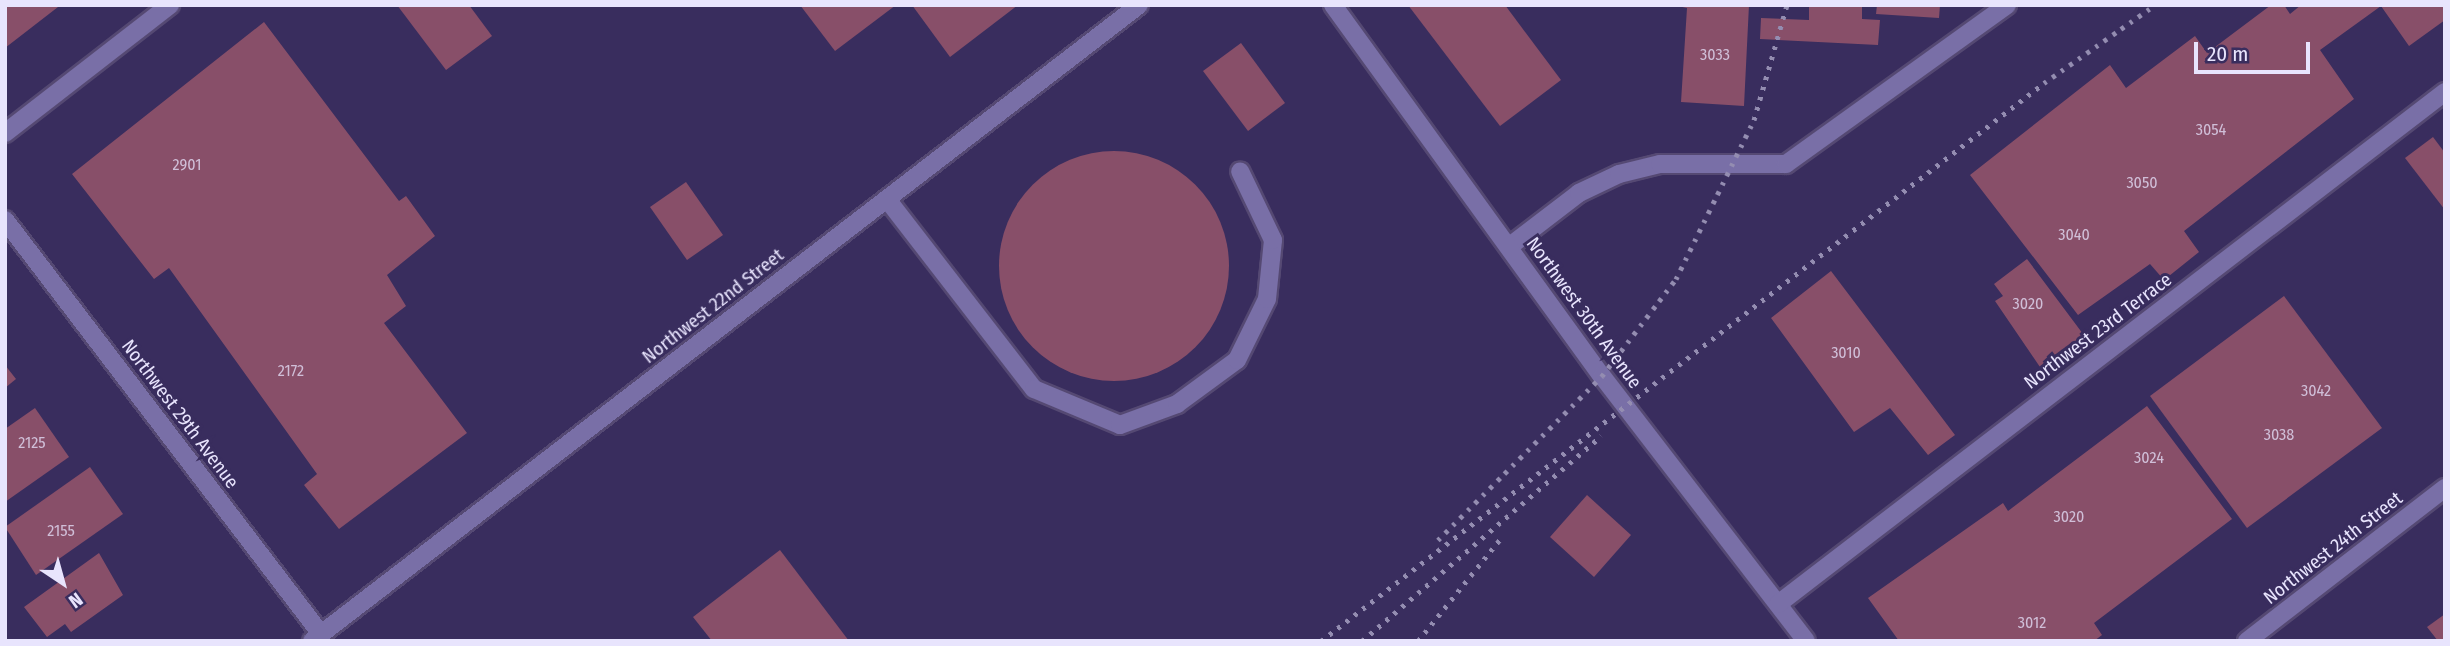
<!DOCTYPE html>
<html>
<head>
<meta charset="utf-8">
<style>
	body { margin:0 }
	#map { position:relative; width:2450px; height:646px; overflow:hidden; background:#392d5e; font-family:"Fira Sans Condensed",sans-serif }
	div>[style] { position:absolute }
	.building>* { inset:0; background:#884f69 }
	.round { border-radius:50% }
	.roads { filter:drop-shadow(2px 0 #554973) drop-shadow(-2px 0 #554973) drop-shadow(0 2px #554973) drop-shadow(0 -2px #554973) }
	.service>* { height:18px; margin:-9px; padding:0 9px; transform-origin:9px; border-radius:9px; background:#796fa7 }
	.minor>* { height:18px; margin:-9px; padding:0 9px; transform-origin:9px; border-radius:9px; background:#796fa7 }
	.rail>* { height:5px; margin-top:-2.5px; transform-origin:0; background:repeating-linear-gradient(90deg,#948db1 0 3.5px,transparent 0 10.5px) }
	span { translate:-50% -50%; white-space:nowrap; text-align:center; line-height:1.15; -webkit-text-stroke:6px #392d5e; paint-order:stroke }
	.number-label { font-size:16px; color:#d0bfd8 }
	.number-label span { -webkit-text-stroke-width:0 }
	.street-label { font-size:19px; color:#e8e4fd }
	.frame { position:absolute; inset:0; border:7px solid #e8e4fd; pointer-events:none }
	.north { position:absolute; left:28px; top:548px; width:70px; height:70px; -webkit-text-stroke:5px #392d5e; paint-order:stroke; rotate:144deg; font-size:19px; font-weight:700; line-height:28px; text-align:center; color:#e8e4fd }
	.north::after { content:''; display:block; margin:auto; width:24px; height:32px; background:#e8e4fd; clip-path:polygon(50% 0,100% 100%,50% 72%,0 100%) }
	.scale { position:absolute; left:2194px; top:42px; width:116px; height:32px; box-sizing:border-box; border:4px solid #e8e4fd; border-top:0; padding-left:9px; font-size:21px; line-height:24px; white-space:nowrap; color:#e8e4fd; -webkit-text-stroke:5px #392d5e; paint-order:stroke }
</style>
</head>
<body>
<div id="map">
	<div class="building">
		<div style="clip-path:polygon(5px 5px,57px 5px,58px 7px,5px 48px)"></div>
		<div style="clip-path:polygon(397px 5px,469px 5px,492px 36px,446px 70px)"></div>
		<div style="clip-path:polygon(800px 5px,896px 5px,835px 51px)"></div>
		<div style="clip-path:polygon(912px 5px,1018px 5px,950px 57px)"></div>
		<div style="clip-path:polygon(1408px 5px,1505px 5px,1561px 80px,1500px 126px)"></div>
		<div style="clip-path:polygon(1673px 5px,1749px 5px,1744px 106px,1681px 102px,1687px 8px)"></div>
		<div style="clip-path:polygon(1809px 5px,1862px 5px,1862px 19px,1880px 20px,1878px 45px,1760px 39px,1761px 18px,1809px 20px)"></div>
		<div style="clip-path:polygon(1877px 5px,1940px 5px,1939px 18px,1876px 14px)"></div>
		<div style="clip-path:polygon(2271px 5px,2284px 5px,2290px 14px,2301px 5px,2445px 5px,2445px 20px,2409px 46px,2381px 6px,2320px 50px,2354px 99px,2184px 231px,2199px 252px,2164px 280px,2150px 264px,2078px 315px,1970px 175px,2110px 65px,2126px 88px,2195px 36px,2207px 53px)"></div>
		<div style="clip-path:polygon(264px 22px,399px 201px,406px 196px,435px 236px,387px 275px,406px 306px,384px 323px,467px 433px,339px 529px,304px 485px,317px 474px,169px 268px,154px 279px,72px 174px)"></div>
		<div style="clip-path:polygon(1241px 43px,1285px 103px,1248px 131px,1203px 71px)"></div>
		<div style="clip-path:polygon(2433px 137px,2445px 153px,2445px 210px,2405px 158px)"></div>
		<div class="round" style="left:999px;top:151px;width:230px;height:230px"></div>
		<div style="clip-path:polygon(686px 182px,723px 235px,687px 260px,650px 207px)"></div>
		<div style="clip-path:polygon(2027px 259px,2086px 338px,2042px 370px,1995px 301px,2003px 296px,1994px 284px)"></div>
		<div style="clip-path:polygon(1831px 271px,1955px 435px,1928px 455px,1890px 408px,1854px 432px,1771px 318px)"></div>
		<div style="clip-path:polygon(2284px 296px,2382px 428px,2247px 528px,2150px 396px)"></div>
		<div style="clip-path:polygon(5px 365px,16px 379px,5px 388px)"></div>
		<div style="clip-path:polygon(2147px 406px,2232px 519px,2094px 623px,2102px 635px,2094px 641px,1899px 641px,1868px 598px,2003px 503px,2008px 511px)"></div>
		<div style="clip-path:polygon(35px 408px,69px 457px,5px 502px,5px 429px)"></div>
		<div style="clip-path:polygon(90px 467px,123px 514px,36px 575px,5px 527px)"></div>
		<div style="clip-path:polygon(1587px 495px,1631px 535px,1594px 577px,1550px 537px)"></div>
		<div style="clip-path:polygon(780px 550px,849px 641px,712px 641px,693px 617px)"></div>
		<div style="clip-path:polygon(99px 553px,123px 595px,71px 632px,65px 624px,47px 637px,24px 607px)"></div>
		<div style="clip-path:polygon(2445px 614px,2445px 641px,2438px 641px,2427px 627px)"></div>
	</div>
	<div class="roads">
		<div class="service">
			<div style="left:887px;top:199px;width:240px;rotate:52.3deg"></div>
			<div style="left:1034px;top:389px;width:93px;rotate:22.7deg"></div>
			<div style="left:1120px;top:425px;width:61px;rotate:-20.2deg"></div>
			<div style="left:1177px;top:404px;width:74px;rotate:-36.3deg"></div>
			<div style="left:1237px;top:360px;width:68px;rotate:-63.8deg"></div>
			<div style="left:1267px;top:299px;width:59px;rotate:-84.2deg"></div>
			<div style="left:1273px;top:240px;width:76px;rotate:-115.6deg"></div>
			<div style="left:1510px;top:246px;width:87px;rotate:-37.5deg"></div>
			<div style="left:1579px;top:193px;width:44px;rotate:-25.4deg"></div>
			<div style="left:1619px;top:174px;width:42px;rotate:-13.7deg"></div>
			<div style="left:1660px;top:164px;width:126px"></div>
			<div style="left:1786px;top:164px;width:272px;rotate:-35.7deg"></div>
		</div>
		<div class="minor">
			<div style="left:1333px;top:5px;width:458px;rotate:54.1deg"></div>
			<div style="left:1602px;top:376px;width:334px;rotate:52.4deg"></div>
			<div style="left:5px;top:133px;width:209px;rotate:-37.8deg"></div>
			<div style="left:5px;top:220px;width:521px;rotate:52.65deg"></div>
			<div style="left:1778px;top:604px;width:841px;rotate:-37.51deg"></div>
			<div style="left:312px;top:641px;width:1043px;rotate:-37.56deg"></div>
			<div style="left:2247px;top:641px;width:250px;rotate:-37.7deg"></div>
		</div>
	</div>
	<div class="rail">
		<div style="left:1438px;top:540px;width:232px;rotate:-45deg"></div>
		<div style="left:1602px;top:376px;width:122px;rotate:-52.7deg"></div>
		<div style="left:1676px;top:279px;width:177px;rotate:-63.9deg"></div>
		<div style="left:1754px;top:120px;width:120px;rotate:-74deg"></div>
		<div style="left:1321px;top:641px;width:913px;rotate:-37.66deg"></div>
		<div style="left:2044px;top:83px;width:136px;rotate:-35.1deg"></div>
		<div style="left:1362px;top:641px;width:315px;rotate:-40.6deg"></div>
		<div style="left:1418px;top:641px;width:134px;rotate:-51.1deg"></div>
	</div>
	<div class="number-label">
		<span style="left:1715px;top:55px">3033</span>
		<span style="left:2211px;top:130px">3054</span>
		<span style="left:187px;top:165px">2901</span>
		<span style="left:2142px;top:183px">3050</span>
		<span style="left:2074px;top:235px">3040</span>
		<span style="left:2028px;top:304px">3020</span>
		<span style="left:1846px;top:353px">3010</span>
		<span style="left:291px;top:371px">2172</span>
		<span style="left:2316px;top:391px">3042</span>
		<span style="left:2279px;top:435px">3038</span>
		<span style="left:32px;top:443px">2125</span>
		<span style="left:2149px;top:458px">3024</span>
		<span style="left:2069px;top:517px">3020</span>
		<span style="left:61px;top:531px">2155</span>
		<span style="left:2032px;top:623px">3012</span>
	</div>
	<div class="street-label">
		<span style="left:713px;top:306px;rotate:-38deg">Northwest 22nd Street</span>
		<span style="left:1584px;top:313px;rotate:54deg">Northwest 30th Avenue</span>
		<span style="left:2098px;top:331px;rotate:-37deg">Northwest 23rd Terrace</span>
		<span style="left:180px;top:414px;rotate:53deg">Northwest 29th Avenue</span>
		<span style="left:2333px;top:548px;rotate:-38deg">Northwest 24th Street</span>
	</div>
	<div class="frame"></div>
	<div class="north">N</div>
	<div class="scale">20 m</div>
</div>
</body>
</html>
